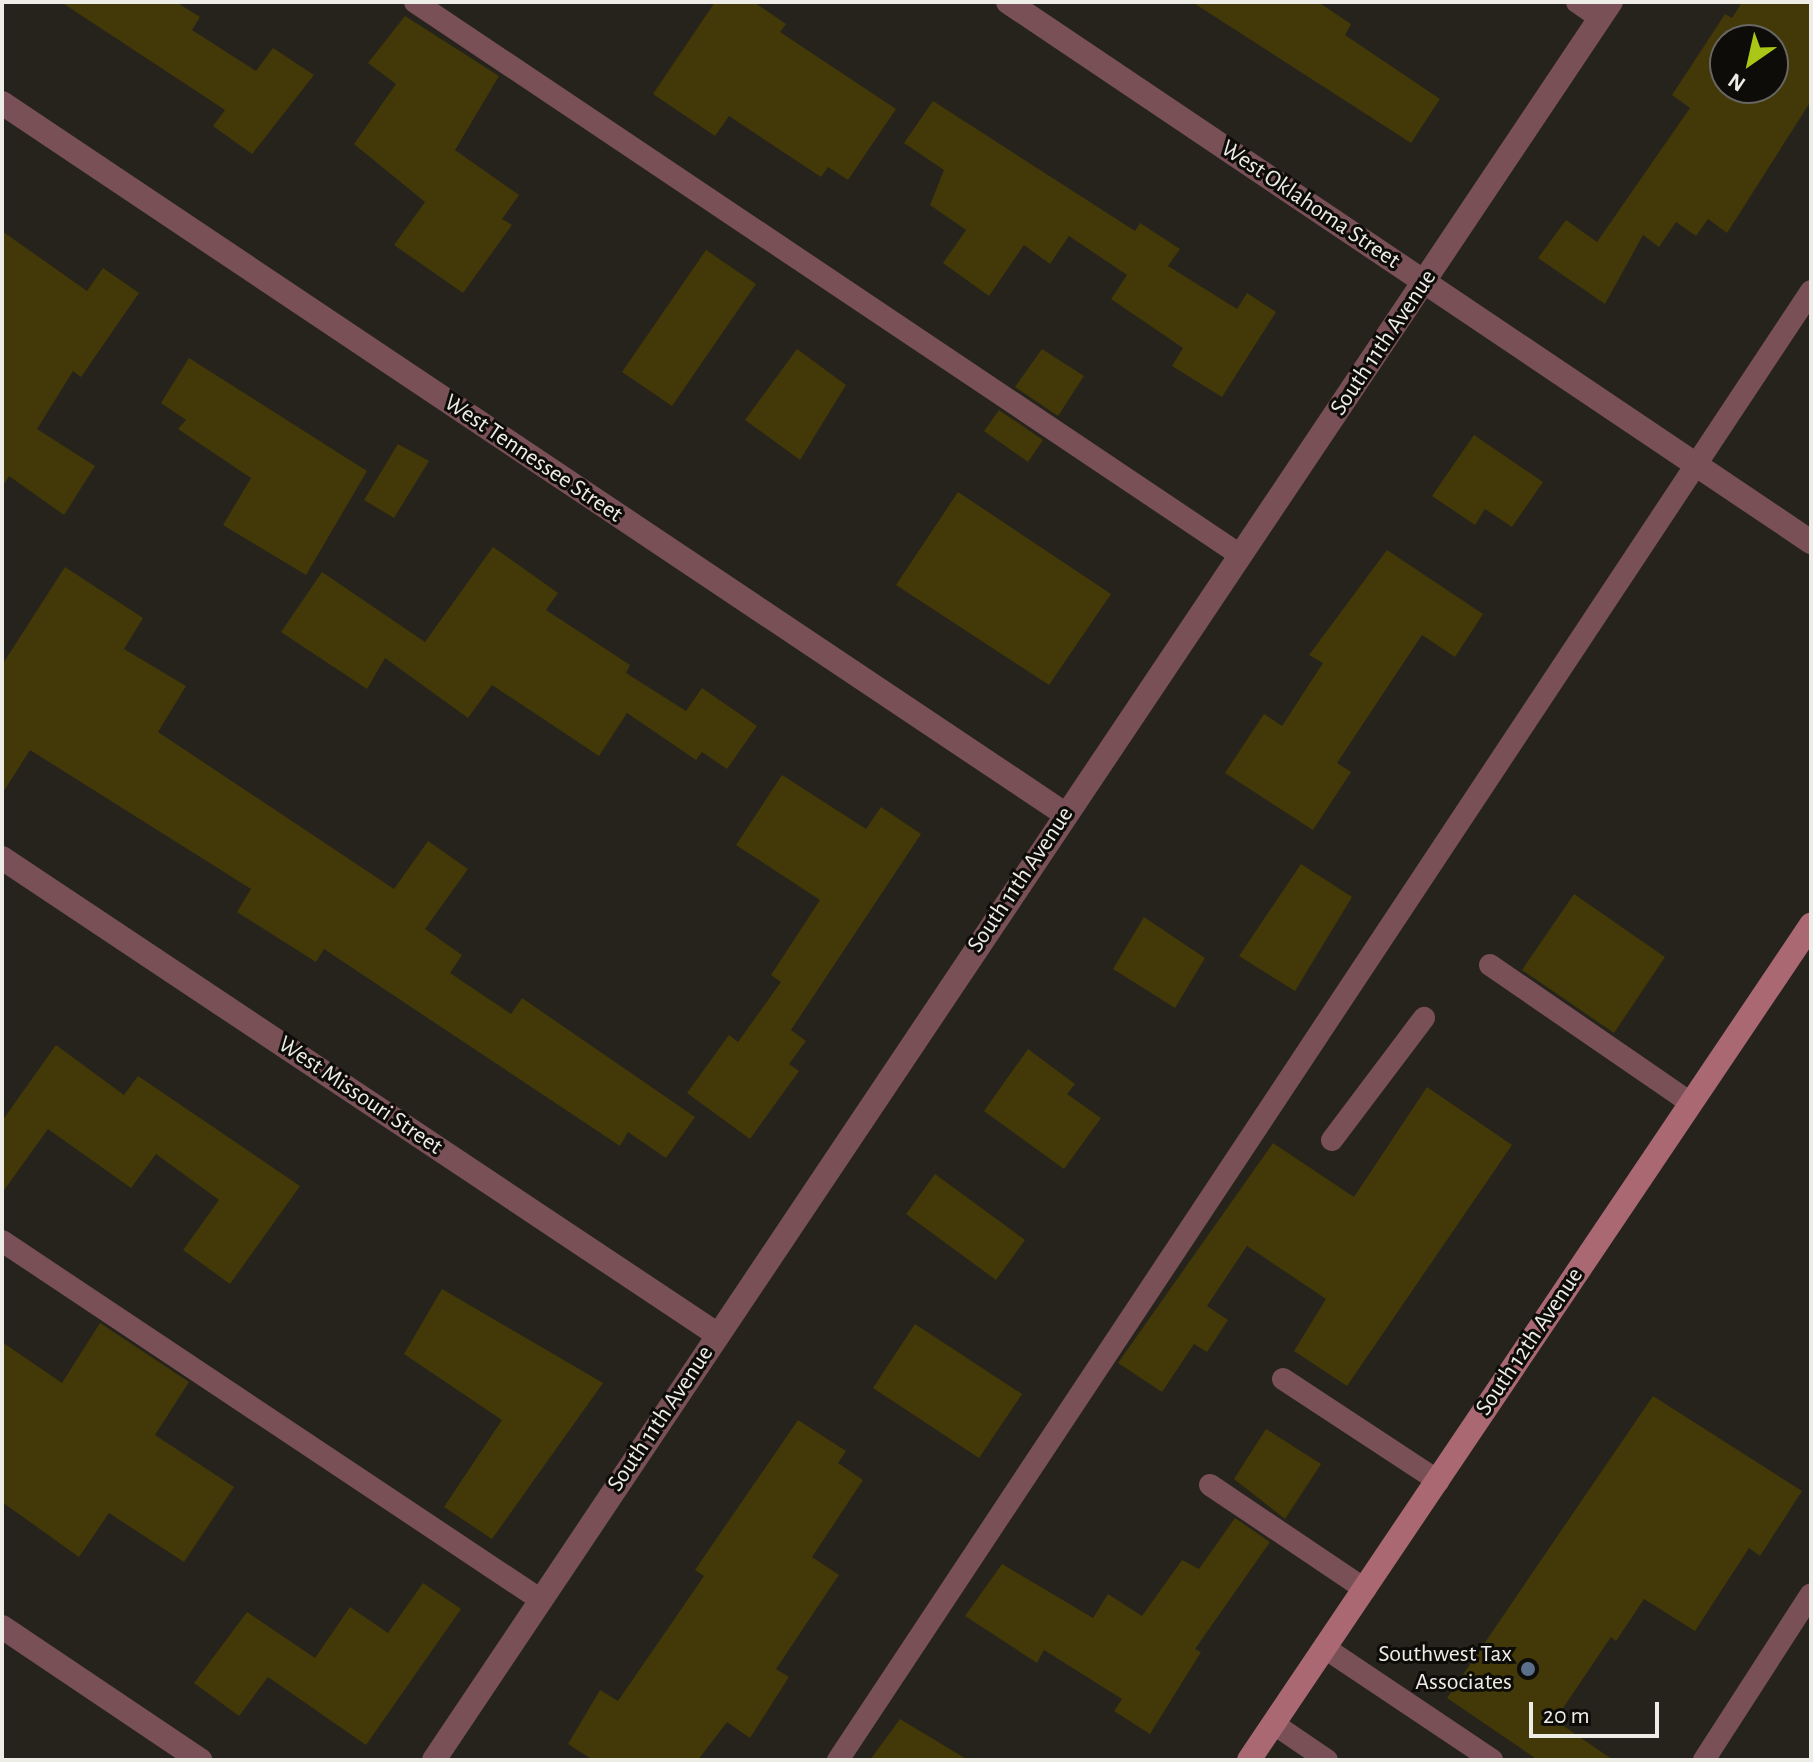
<!DOCTYPE html>
<html>
<head>
<meta charset="utf-8">
<style>
	body { margin:0 }
	#map { position:relative; width:1813px; height:1762px; overflow:hidden; background:#25231b; font-family:"Alegreya Sans",sans-serif }
	div>[style] { position:absolute }
	.building>* { inset:0; background:#433807 }
	.lane>* { height:22px; margin:-11px; padding:0 11px; transform-origin:11px; border-radius:11px; background:#795056 }
	.street>* { height:24px; margin:-12px; padding:0 12px; transform-origin:12px; border-radius:12px; background:#795056 }
	.secondary>* { height:24px; margin:-12px; padding:0 12px; transform-origin:12px; border-radius:12px; background:#aa6873 }
	.dots>* { width:22px; height:22px; translate:-50% -50%; box-sizing:border-box; border:4px solid #0d0c09; border-radius:50% }
	span { translate:-50% -50%; white-space:nowrap; text-align:center; line-height:1.15; -webkit-text-stroke:6px #0d0c09; paint-order:stroke }
	.street-label { font-size:24px; color:#eeece7 }
	.poi-label { font-size:24px; color:#eeece7 }
	.right { translate:-100% -50%; text-align:right }
	.frame { position:absolute; inset:0; border:4px solid #eeece7; pointer-events:none }
	.north { position:absolute; left:1709px; top:24px; width:80px; height:80px; box-sizing:border-box; background:#0d0c09; border:2px solid #676662; border-radius:50%; rotate:214deg; font-size:22px; font-weight:700; line-height:32px; text-align:center; color:#eeece7 }
	.north::after { content:''; display:block; margin:auto; width:28px; height:36px; background:#aac717; clip-path:polygon(50% 0,100% 100%,50% 72%,0 100%) }
	.scale { position:absolute; left:1529px; top:1702px; width:130px; height:36px; box-sizing:border-box; border:4px solid #eeece7; border-top:0; padding-left:10px; font-size:24px; line-height:28px; white-space:nowrap; color:#eeece7; -webkit-text-stroke:6px #0d0c09; paint-order:stroke }
</style>
</head>
<body>
<div id="map">
	<div class="building">
		<div style="clip-path:polygon(61px 2px,176px 2px,200px 17px,192px 30px,256px 71px,273px 48px,314px 75px,252px 154px,213px 126px,225px 110px)"></div>
		<div style="clip-path:polygon(715px 2px,754px 2px,786px 24px,780px 32px,896px 109px,848px 180px,828px 167px,821px 177px,729px 116px,715px 136px,653px 94px)"></div>
		<div style="clip-path:polygon(1192px 2px,1318px 2px,1351px 24px,1345px 35px,1440px 99px,1411px 143px)"></div>
		<div style="clip-path:polygon(evenodd,1742px 2px,1811px 2px,1811px 101px,1727px 233px,1708px 219px,1696px 236px,1676px 222px,1659px 247px,1643px 235px,1605px 304px,1538px 258px,1566px 220px,1597px 242px,1690px 108px,1672px 95px,1725px 14px,1732px 18px,1742px 2px,1725px 40px,1773px 40px,1773px 88px,1725px 88px,1725px 40px)"></div>
		<div style="clip-path:polygon(405px 16px,499px 76px,455px 150px,519px 195px,502px 219px,512px 225px,463px 293px,394px 245px,425px 202px,354px 144px,396px 84px,368px 63px)"></div>
		<div style="clip-path:polygon(933px 101px,1135px 231px,1140px 223px,1180px 249px,1168px 266px,1237px 309px,1247px 293px,1276px 312px,1222px 397px,1172px 366px,1183px 348px,1111px 299px,1127px 275px,1069px 236px,1050px 264px,1024px 245px,989px 296px,943px 263px,966px 230px,930px 205px,944px 170px,904px 143px)"></div>
		<div style="clip-path:polygon(2px 231px,87px 291px,103px 268px,139px 293px,81px 377px,73px 371px,37px 429px,95px 466px,64px 515px,9px 476px,2px 487px)"></div>
		<div style="clip-path:polygon(706px 250px,756px 284px,672px 406px,622px 372px)"></div>
		<div style="clip-path:polygon(797px 349px,846px 385px,800px 460px,745px 420px)"></div>
		<div style="clip-path:polygon(1042px 349px,1084px 376px,1058px 416px,1015px 387px)"></div>
		<div style="clip-path:polygon(189px 358px,367px 471px,306px 575px,223px 525px,251px 478px,178px 429px,186px 420px,161px 403px)"></div>
		<div style="clip-path:polygon(999px 410px,1043px 440px,1028px 462px,984px 431px)"></div>
		<div style="clip-path:polygon(1474px 435px,1543px 482px,1512px 527px,1485px 509px,1475px 525px,1432px 496px)"></div>
		<div style="clip-path:polygon(398px 444px,429px 461px,394px 518px,364px 500px)"></div>
		<div style="clip-path:polygon(958px 492px,1111px 594px,1049px 685px,896px 585px)"></div>
		<div style="clip-path:polygon(493px 547px,558px 593px,546px 610px,630px 665px,626px 673px,686px 711px,702px 688px,757px 726px,727px 769px,702px 752px,696px 760px,627px 713px,599px 756px,492px 685px,468px 718px,385px 658px,367px 689px,281px 632px,322px 572px,425px 642px)"></div>
		<div style="clip-path:polygon(1387px 550px,1483px 614px,1455px 657px,1422px 635px,1337px 763px,1351px 772px,1313px 830px,1225px 773px,1264px 714px,1282px 726px,1323px 663px,1309px 655px)"></div>
		<div style="clip-path:polygon(65px 567px,143px 618px,124px 649px,186px 686px,158px 732px,394px 889px,428px 841px,468px 869px,425px 929px,462px 955px,450px 973px,511px 1014px,522px 998px,695px 1117px,666px 1158px,628px 1132px,620px 1146px,324px 949px,316px 962px,237px 912px,251px 889px,30px 750px,2px 794px,2px 665px)"></div>
		<div style="clip-path:polygon(782px 775px,866px 829px,881px 807px,921px 834px,791px 1030px,806px 1041px,789px 1064px,799px 1071px,750px 1139px,687px 1093px,729px 1035px,738px 1042px,781px 982px,771px 975px,820px 900px,736px 845px)"></div>
		<div style="clip-path:polygon(1301px 864px,1352px 897px,1295px 991px,1239px 956px)"></div>
		<div style="clip-path:polygon(1574px 894px,1665px 957px,1614px 1033px,1522px 970px)"></div>
		<div style="clip-path:polygon(1144px 917px,1205px 958px,1175px 1008px,1113px 969px)"></div>
		<div style="clip-path:polygon(56px 1045px,124px 1095px,138px 1076px,300px 1186px,230px 1284px,183px 1250px,219px 1200px,156px 1154px,131px 1188px,48px 1129px,2px 1193px,2px 1121px)"></div>
		<div style="clip-path:polygon(1028px 1049px,1075px 1084px,1067px 1094px,1101px 1118px,1064px 1169px,984px 1111px)"></div>
		<div style="clip-path:polygon(1427px 1087px,1512px 1145px,1347px 1386px,1294px 1351px,1326px 1299px,1247px 1246px,1207px 1306px,1228px 1320px,1207px 1352px,1194px 1344px,1162px 1392px,1118px 1363px,1273px 1143px,1354px 1197px)"></div>
		<div style="clip-path:polygon(935px 1174px,1025px 1240px,996px 1280px,906px 1214px)"></div>
		<div style="clip-path:polygon(442px 1289px,603px 1383px,492px 1539px,444px 1507px,502px 1420px,404px 1354px)"></div>
		<div style="clip-path:polygon(100px 1323px,189px 1382px,155px 1435px,234px 1487px,184px 1562px,109px 1513px,79px 1557px,2px 1502px,2px 1342px,62px 1383px)"></div>
		<div style="clip-path:polygon(915px 1324px,1022px 1394px,979px 1458px,873px 1388px)"></div>
		<div style="clip-path:polygon(1653px 1396px,1802px 1491px,1760px 1556px,1749px 1548px,1695px 1631px,1644px 1599px,1616px 1641px,1611px 1637px,1555px 1720px,1613px 1760px,1538px 1760px,1447px 1698px)"></div>
		<div style="clip-path:polygon(798px 1420px,846px 1451px,838px 1463px,863px 1480px,812px 1557px,839px 1575px,776px 1669px,789px 1677px,750px 1738px,727px 1722px,698px 1760px,593px 1760px,568px 1744px,600px 1690px,618px 1701px,704px 1576px,695px 1570px)"></div>
		<div style="clip-path:polygon(1266px 1429px,1321px 1464px,1285px 1519px,1234px 1479px)"></div>
		<div style="clip-path:polygon(1235px 1518px,1270px 1542px,1195px 1649px,1201px 1652px,1150px 1734px,1114px 1711px,1122px 1699px,1044px 1650px,1037px 1663px,965px 1616px,1002px 1564px,1093px 1618px,1108px 1594px,1142px 1616px,1182px 1560px,1199px 1569px)"></div>
		<div style="clip-path:polygon(423px 1583px,461px 1609px,366px 1745px,268px 1677px,239px 1716px,194px 1683px,247px 1612px,315px 1658px,350px 1607px,388px 1633px)"></div>
		<div style="clip-path:polygon(900px 1719px,968px 1760px,870px 1760px)"></div>
	</div>
	<div class="lane">
		<div style="left:415px;top:2px;width:993px;rotate:33.83deg"></div>
		<div style="left:1577px;top:2px;width:28px;rotate:35deg"></div>
		<div style="left:1490px;top:965px;width:244px;rotate:34.5deg"></div>
		<div style="left:1332px;top:1140px;width:153px;rotate:-53deg"></div>
		<div style="left:2px;top:1241px;width:648px;rotate:33.67deg"></div>
		<div style="left:1283px;top:1379px;width:186px;rotate:33.3deg"></div>
		<div style="left:1210px;top:1485px;width:187px;rotate:33.9deg"></div>
		<div style="left:1325px;top:1648px;width:201px;rotate:33.8deg"></div>
		<div style="left:1274px;top:1724px;width:64px;rotate:34.2deg"></div>
		<div style="left:838px;top:1760px;width:1762px;rotate:-56.48deg"></div>
		<div style="left:1704px;top:1760px;width:197px;rotate:-57.2deg"></div>
	</div>
	<div class="street">
		<div style="left:1008px;top:2px;width:968px;rotate:33.92deg"></div>
		<div style="left:2px;top:103px;width:1279px;rotate:33.78deg"></div>
		<div style="left:2px;top:858px;width:860px;rotate:33.67deg"></div>
		<div style="left:2px;top:1627px;width:239px;rotate:33.9deg"></div>
		<div style="left:434px;top:1760px;width:2116px;rotate:-56.2deg"></div>
	</div>
	<div class="secondary">
		<div style="left:1249px;top:1760px;width:1007px;rotate:-56.06deg"></div>
	</div>
	<div class="dots">
		<div style="left:1528px;top:1669px;background:#5c6f8a"></div>
	</div>
	<div class="street-label">
		<span style="left:1310px;top:205px;rotate:34deg">West Oklahoma Street</span>
		<span style="left:1384px;top:343px;rotate:-56deg">South 11th Avenue</span>
		<span style="left:533px;top:459px;rotate:34deg">West Tennessee Street</span>
		<span style="left:1021px;top:880px;rotate:-56deg">South 11th Avenue</span>
		<span style="left:360px;top:1096px;rotate:34deg">West Missouri Street</span>
		<span style="left:1530px;top:1342px;rotate:-56deg">South 12th Avenue</span>
		<span style="left:661px;top:1419px;rotate:-56deg">South 11th Avenue</span>
	</div>
	<div class="poi-label">
		<span class="right" style="left:1512px;top:1669px">Southwest Tax<br>Associates</span>
	</div>
	<div class="frame"></div>
	<div class="north">N</div>
	<div class="scale">20 m</div>
</div>
</body>
</html>
